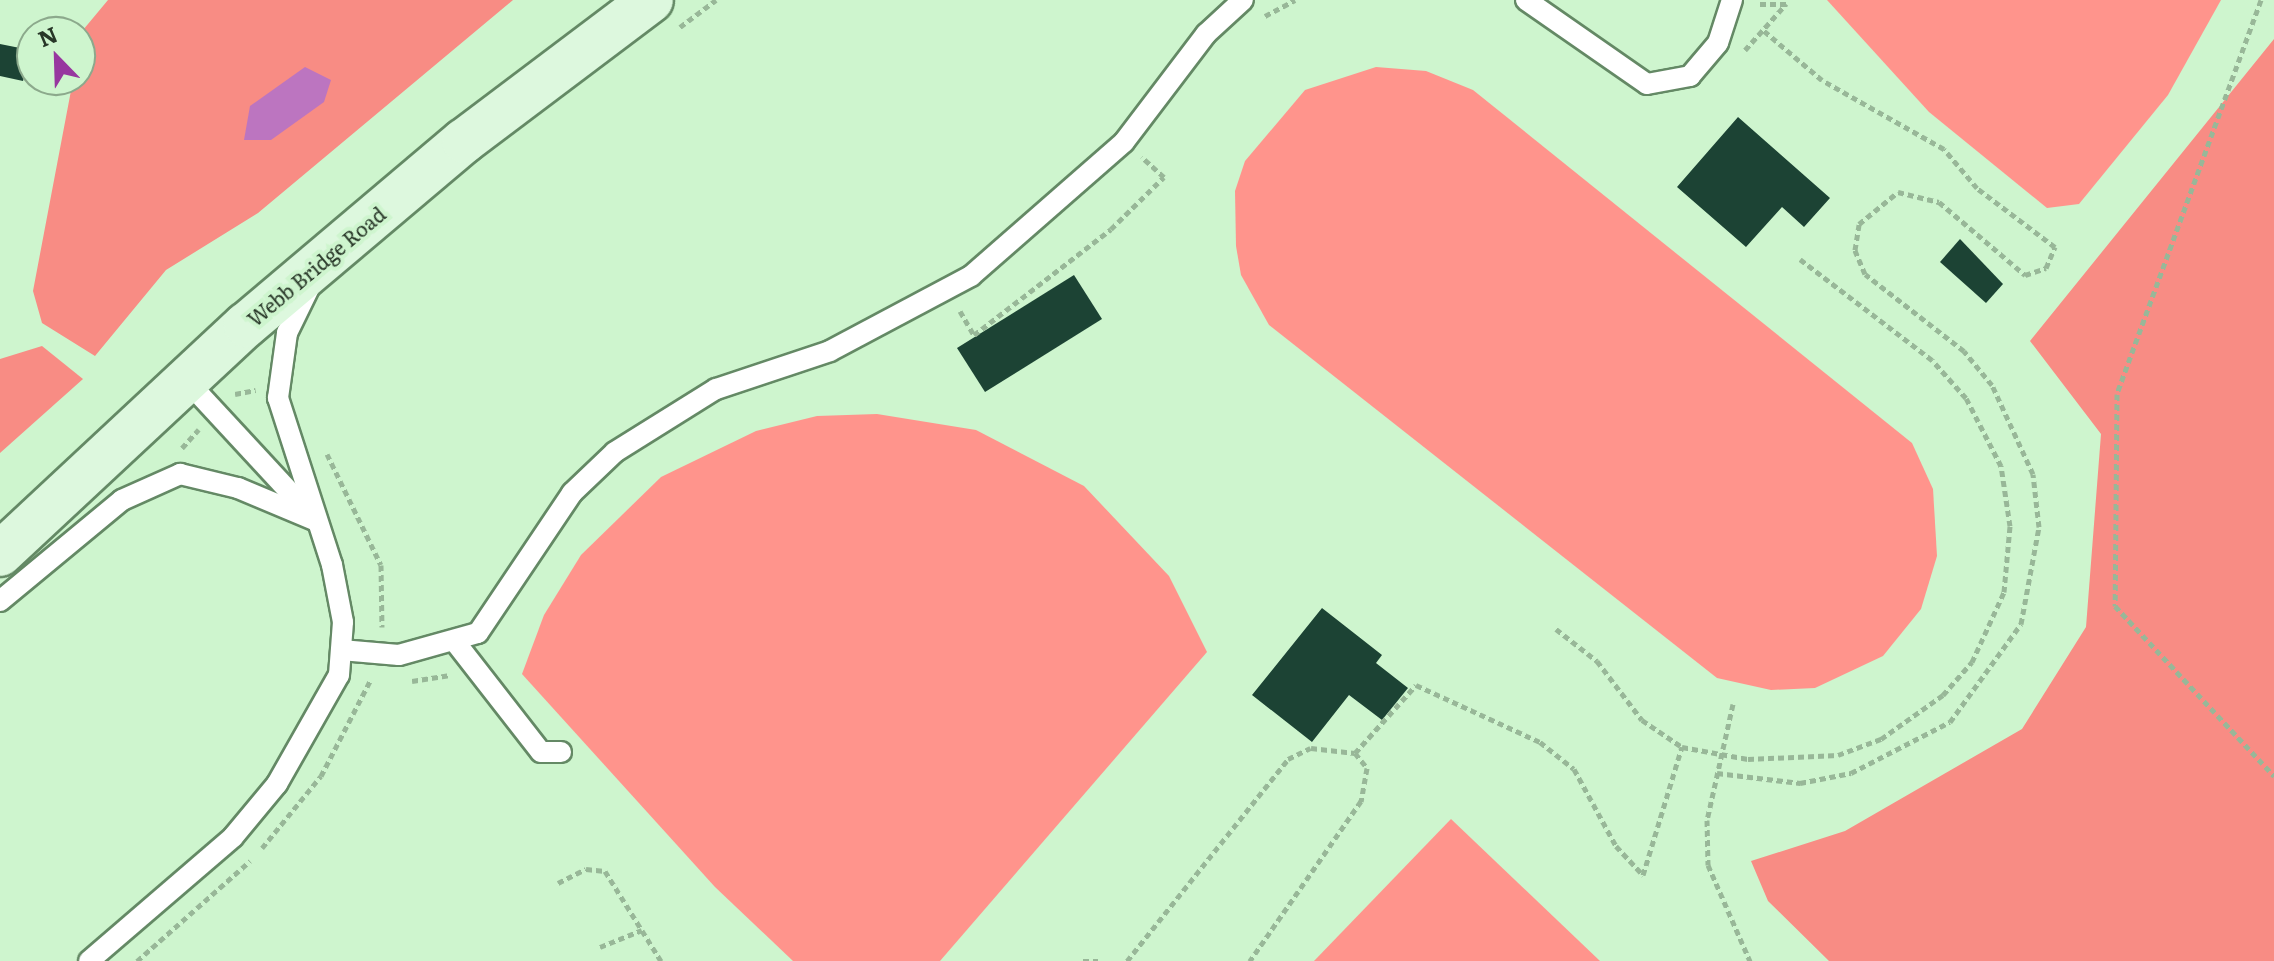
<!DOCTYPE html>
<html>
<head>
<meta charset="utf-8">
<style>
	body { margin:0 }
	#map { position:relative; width:2274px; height:961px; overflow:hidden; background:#cef5ce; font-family:Literata,serif }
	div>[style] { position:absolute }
	.green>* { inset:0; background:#ff948c }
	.forest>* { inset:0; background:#f88c84 }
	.water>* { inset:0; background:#bc75c0 }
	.building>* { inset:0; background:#1c4334 }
	.path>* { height:5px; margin-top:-2.5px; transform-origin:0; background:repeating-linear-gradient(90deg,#98b798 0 6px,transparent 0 10px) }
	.roads { filter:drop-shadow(2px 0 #648965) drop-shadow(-2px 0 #648965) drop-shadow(0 2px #648965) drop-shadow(0 -2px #648965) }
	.lane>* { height:20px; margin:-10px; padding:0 10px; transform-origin:10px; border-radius:10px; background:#fff }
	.secondary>* { height:44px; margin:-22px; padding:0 22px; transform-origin:22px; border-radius:22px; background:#ddf8de }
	span { translate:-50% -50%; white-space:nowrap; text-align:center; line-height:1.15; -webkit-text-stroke:8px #cef5ce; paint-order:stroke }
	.street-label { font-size:20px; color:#283728 }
	.north { position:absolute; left:16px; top:16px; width:80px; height:80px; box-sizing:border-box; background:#cef5ce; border:2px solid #8ca98c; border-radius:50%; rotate:337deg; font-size:22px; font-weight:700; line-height:32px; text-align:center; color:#283728 }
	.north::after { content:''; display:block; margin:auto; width:28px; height:36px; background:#97379f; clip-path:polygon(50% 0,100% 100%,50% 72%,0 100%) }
</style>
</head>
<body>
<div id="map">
	<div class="green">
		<div style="clip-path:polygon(1827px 0,2221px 0,2168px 95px,2079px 204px,2047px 208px,1929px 112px)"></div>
		<div style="clip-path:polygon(1376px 67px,1426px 71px,1473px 90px,1912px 443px,1933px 489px,1937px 556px,1921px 609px,1883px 656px,1815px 688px,1771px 690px,1717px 678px,1269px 325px,1241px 275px,1236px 246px,1235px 191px,1245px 161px,1305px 90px)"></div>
		<div style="clip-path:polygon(877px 414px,976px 430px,1084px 486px,1169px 576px,1207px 652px,940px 961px,793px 961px,715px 887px,522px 674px,544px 615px,581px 555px,661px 477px,756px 431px,817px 416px)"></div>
		<div style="clip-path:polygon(1451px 819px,1600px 961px,1314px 961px)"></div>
	</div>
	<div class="forest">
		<div style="clip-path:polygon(108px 0,513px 0,258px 213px,166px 270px,95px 356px,42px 323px,33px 291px,73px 80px,80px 80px,83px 30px)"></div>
		<div style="clip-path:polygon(2274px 39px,2274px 961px,1829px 961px,1768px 901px,1751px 861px,1845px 831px,2022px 729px,2086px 627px,2101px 434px,2030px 341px)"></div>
		<div style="clip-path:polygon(42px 346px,83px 379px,0 453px,0 359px)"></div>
	</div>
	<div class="water">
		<div style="clip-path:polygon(305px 67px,331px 80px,324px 102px,271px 140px,244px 140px,250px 106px)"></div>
	</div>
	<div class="building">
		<div style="clip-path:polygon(0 44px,30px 50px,23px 81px,0 76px)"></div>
		<div style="clip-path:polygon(1738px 117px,1830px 198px,1804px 227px,1782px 207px,1746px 247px,1677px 187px)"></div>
		<div style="clip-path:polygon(1960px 239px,2003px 284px,1986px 303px,1940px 262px)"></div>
		<div style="clip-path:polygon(1074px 275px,1102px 319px,985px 392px,957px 348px)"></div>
		<div style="clip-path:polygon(1322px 608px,1382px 655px,1376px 663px,1408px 688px,1382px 720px,1349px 695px,1312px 742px,1252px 695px)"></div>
	</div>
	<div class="path">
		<div style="left:2261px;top:0;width:419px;rotate:110.1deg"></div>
		<div style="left:2117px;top:394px;width:212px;rotate:90.5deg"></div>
		<div style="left:2115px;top:606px;width:233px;rotate:46.9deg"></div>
		<div style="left:1265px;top:16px;width:34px;rotate:-28deg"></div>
		<div style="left:680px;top:27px;width:45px;rotate:-36.9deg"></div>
		<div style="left:1745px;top:50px;width:62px;rotate:-48.3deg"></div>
		<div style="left:1786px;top:4px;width:28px;rotate:180deg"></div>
		<div style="left:960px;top:311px;width:28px;rotate:60deg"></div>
		<div style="left:974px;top:335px;width:173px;rotate:-37.7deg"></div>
		<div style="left:1111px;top:229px;width:74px;rotate:-44.5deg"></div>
		<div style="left:1164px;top:177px;width:30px;rotate:-138deg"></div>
		<div style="left:235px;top:394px;width:21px;rotate:-11deg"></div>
		<div style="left:182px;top:448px;width:25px;rotate:-48deg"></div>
		<div style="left:327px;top:454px;width:123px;rotate:64.1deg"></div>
		<div style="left:381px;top:565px;width:62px;rotate:89.1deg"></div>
		<div style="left:1556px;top:629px;width:52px;rotate:38deg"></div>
		<div style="left:1597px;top:661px;width:74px;rotate:52.7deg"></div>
		<div style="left:1642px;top:720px;width:48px;rotate:34deg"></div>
		<div style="left:412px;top:681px;width:37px;rotate:-9deg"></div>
		<div style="left:1733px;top:704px;width:119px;rotate:102.6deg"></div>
		<div style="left:1707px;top:820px;width:45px;rotate:88.7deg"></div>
		<div style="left:1708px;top:865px;width:105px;rotate:66.4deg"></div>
		<div style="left:1355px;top:753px;width:91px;rotate:-48.1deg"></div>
		<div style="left:1416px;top:685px;width:136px;rotate:24.7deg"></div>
		<div style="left:1540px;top:742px;width:43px;rotate:38.5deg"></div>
		<div style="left:1574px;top:769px;width:88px;rotate:61.4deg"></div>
		<div style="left:1616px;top:846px;width:40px;rotate:47deg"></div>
		<div style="left:1643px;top:875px;width:134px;rotate:-73.1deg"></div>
		<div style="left:1682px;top:747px;width:67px;rotate:10.3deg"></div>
		<div style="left:1748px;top:759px;width:90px;rotate:-2.5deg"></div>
		<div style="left:1838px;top:755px;width:46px;rotate:-20.4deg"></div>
		<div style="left:1881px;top:739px;width:76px;rotate:-35.4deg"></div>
		<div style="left:1943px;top:695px;width:44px;rotate:-48.7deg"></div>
		<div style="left:1972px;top:662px;width:77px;rotate:-65.4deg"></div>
		<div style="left:2004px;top:592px;width:66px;rotate:-84.8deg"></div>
		<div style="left:2010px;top:526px;width:61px;rotate:-98.5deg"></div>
		<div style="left:2001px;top:466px;width:76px;rotate:-117.2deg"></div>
		<div style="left:1966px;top:398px;width:51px;rotate:-131.8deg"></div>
		<div style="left:1932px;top:360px;width:166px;rotate:-142.6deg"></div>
		<div style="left:1717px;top:773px;width:84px;rotate:6.9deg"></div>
		<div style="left:1800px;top:783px;width:52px;rotate:-11.1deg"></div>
		<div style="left:1851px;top:773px;width:111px;rotate:-27.3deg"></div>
		<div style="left:1950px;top:722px;width:121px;rotate:-54.1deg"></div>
		<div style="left:2021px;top:624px;width:99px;rotate:-79.5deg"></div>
		<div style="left:2039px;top:527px;width:53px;rotate:-96.5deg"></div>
		<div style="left:2033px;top:474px;width:98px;rotate:-114.7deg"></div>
		<div style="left:1992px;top:385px;width:44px;rotate:-129.5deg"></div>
		<div style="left:1964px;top:351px;width:125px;rotate:-142.1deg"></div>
		<div style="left:1865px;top:274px;width:26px;rotate:-113deg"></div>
		<div style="left:1855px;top:250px;width:26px;rotate:-81deg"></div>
		<div style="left:1859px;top:224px;width:50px;rotate:-39.4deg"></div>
		<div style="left:1898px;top:192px;width:42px;rotate:13.7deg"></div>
		<div style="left:1939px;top:202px;width:113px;rotate:40.3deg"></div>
		<div style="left:2025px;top:275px;width:22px;rotate:-18deg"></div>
		<div style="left:2046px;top:268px;width:23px;rotate:-67deg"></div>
		<div style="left:2055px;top:247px;width:98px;rotate:-142.9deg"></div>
		<div style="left:1977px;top:188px;width:51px;rotate:-130.2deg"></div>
		<div style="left:1944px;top:149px;width:140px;rotate:-150.5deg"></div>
		<div style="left:1822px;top:80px;width:77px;rotate:-139.7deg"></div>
		<div style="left:262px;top:848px;width:93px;rotate:-50.7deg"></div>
		<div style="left:321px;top:776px;width:109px;rotate:-62.7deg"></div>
		<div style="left:558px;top:883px;width:31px;rotate:-27deg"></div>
		<div style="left:586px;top:869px;width:19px;rotate:6deg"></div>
		<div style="left:605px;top:871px;width:106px;rotate:58.1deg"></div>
		<div style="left:600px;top:947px;width:45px;rotate:-22deg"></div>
		<div style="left:137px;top:961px;width:151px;rotate:-41.5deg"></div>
		<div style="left:1083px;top:961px;width:15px"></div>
		<div style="left:1127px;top:961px;width:258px;rotate:-51.4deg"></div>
		<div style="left:1288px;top:759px;width:25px;rotate:-26deg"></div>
		<div style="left:1311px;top:748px;width:44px;rotate:6.5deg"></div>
		<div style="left:1355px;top:753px;width:19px;rotate:51deg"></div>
		<div style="left:1367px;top:768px;width:34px;rotate:100deg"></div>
		<div style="left:1361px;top:801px;width:195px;rotate:124.8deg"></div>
	</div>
	<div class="roads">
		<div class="lane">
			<div style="left:1526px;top:0;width:147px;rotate:34.8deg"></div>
			<div style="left:1647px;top:84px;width:44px;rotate:-10.5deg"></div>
			<div style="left:1690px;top:76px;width:43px;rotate:-49.7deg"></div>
			<div style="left:1718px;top:43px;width:45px;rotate:-72deg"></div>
			<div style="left:186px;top:380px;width:184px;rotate:47.2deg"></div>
			<div style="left:0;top:601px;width:158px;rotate:-39.6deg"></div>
			<div style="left:122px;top:500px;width:64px;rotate:-24.1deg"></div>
			<div style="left:180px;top:474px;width:60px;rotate:13.6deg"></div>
			<div style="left:238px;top:488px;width:86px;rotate:22.7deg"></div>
			<div style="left:456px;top:643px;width:138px;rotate:52.1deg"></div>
			<div style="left:541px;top:752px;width:20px"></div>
			<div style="left:341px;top:650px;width:58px;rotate:4.9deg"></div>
			<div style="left:399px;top:655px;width:82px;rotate:-15.6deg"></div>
			<div style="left:478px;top:633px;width:169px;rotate:-56.1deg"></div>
			<div style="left:572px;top:493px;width:59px;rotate:-43.6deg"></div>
			<div style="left:615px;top:452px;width:119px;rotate:-32deg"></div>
			<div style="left:716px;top:389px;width:120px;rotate:-18.4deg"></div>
			<div style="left:830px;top:351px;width:160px;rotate:-28deg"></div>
			<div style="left:971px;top:276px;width:203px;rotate:-41.2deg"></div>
			<div style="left:1124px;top:142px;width:136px;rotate:-52.8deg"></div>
			<div style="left:1206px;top:34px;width:50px;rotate:-42.6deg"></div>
			<div style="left:89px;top:961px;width:190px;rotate:-40.7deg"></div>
			<div style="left:233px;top:837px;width:69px;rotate:-50.3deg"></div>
			<div style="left:277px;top:784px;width:125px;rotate:-60.4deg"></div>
			<div style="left:339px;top:675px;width:53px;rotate:-85.7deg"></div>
			<div style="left:343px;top:622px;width:58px;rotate:-100.9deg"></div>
			<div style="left:332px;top:565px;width:176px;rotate:-107.9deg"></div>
			<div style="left:278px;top:398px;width:66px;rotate:-82.1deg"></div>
			<div style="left:287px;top:333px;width:55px;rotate:-63.9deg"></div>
		</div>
		<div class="secondary">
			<div style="left:0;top:554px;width:336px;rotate:-43deg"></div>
			<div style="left:246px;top:325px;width:285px;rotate:-40.2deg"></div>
			<div style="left:464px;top:141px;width:234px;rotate:-37deg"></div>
		</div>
	</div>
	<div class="street-label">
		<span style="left:316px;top:266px;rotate:-40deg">Webb Bridge Road</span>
	</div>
	<div class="north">N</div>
</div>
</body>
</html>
